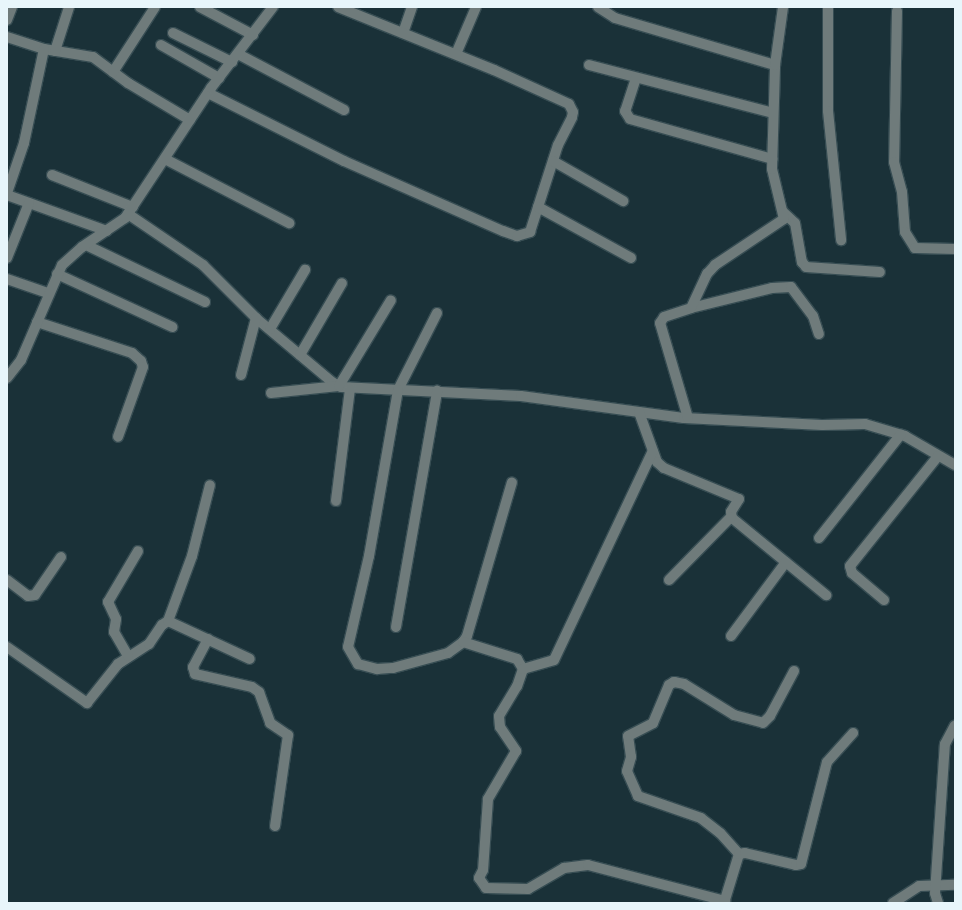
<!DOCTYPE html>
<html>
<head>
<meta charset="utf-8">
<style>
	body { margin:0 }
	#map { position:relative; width:962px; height:910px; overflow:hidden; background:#1a3138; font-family:Montserrat,sans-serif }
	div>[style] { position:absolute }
	.roads { filter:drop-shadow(1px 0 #374d53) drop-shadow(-1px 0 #374d53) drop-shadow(0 1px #374d53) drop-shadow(0 -1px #374d53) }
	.minor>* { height:10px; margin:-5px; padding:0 5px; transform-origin:5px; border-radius:5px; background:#6f7b7b }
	span { translate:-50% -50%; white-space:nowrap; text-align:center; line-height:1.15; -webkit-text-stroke:3px #10272e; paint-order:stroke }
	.frame { position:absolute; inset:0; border:8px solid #e8f6fb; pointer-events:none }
</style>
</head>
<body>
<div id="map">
	<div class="roads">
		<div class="minor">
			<div style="left:200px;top:7px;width:60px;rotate:27.8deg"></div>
			<div style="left:598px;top:7px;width:20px;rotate:33deg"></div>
			<div style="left:615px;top:18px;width:167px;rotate:16.4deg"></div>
			<div style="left:828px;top:7px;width:104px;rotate:90deg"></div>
			<div style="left:828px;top:111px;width:130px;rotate:84.2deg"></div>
			<div style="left:897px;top:11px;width:151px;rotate:91.1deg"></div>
			<div style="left:894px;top:162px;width:31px;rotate:75deg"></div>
			<div style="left:902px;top:192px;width:40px;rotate:85.7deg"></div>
			<div style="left:905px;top:232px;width:19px;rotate:58deg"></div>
			<div style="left:915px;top:248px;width:40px;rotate:1.4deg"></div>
			<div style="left:7px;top:20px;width:14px;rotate:-69deg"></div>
			<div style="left:173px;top:33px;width:66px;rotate:26.2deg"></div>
			<div style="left:403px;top:33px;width:28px;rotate:-71deg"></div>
			<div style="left:7px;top:37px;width:39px;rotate:18deg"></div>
			<div style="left:44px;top:49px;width:50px;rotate:9.3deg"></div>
			<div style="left:93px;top:57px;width:44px;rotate:36.6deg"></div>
			<div style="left:128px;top:83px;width:72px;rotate:30.8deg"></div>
			<div style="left:161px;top:45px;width:67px;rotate:29.6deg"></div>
			<div style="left:55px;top:51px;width:46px;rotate:-72.3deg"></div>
			<div style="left:238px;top:54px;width:120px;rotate:27.8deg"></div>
			<div style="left:456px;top:54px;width:51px;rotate:-66.9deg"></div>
			<div style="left:589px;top:65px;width:190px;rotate:14.6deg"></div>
			<div style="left:113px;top:72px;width:77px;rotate:-57.1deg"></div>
			<div style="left:636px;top:78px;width:35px;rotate:108deg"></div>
			<div style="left:625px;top:111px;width:9px;rotate:58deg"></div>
			<div style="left:630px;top:119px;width:148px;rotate:15.7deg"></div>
			<div style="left:208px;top:93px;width:152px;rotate:26.6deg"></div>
			<div style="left:344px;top:161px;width:174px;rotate:23.8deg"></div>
			<div style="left:503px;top:231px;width:15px;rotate:20deg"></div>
			<div style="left:517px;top:236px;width:14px;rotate:-17deg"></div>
			<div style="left:530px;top:232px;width:91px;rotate:-72.2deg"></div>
			<div style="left:558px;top:145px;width:31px;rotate:-63deg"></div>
			<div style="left:572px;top:117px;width:5px;rotate:-79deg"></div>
			<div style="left:573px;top:112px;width:9px;rotate:-117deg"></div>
			<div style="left:569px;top:104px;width:82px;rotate:-155.6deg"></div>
			<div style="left:494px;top:70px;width:168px;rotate:-158deg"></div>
			<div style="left:165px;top:159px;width:140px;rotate:27.3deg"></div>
			<div style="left:553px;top:161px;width:81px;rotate:29.7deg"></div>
			<div style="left:52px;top:175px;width:87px;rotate:21.6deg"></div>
			<div style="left:7px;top:193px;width:53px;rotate:-71.2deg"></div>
			<div style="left:24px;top:143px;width:96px;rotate:-78deg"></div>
			<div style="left:7px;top:195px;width:106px;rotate:19.8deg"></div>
			<div style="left:538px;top:207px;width:106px;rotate:28.7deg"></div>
			<div style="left:783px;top:212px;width:16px;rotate:43deg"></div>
			<div style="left:795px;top:223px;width:40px;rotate:80deg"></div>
			<div style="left:802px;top:262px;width:6px;rotate:51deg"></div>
			<div style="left:806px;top:267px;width:74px;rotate:3.9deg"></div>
			<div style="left:128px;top:214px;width:91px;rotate:34.2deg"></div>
			<div style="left:203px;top:265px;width:76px;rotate:45deg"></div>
			<div style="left:257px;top:319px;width:98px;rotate:40deg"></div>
			<div style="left:332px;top:382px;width:10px;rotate:29deg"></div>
			<div style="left:341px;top:387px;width:180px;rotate:2.9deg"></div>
			<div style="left:521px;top:396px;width:164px;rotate:7.7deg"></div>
			<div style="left:684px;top:418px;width:138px;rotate:2.9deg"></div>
			<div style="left:822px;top:425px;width:43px;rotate:-1.3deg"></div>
			<div style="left:865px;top:424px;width:42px;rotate:16.7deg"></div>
			<div style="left:905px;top:436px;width:58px;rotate:30.1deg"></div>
			<div style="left:86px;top:245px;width:132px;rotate:25.6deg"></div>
			<div style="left:7px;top:258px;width:59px;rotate:-68.2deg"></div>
			<div style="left:57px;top:274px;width:127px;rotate:24.7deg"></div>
			<div style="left:7px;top:279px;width:43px;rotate:18.9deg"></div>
			<div style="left:691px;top:308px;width:83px;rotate:-13.9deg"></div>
			<div style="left:772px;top:288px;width:19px;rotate:-3deg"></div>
			<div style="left:791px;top:287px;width:36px;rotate:53deg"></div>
			<div style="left:813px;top:316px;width:19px;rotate:72deg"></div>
			<div style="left:437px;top:313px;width:86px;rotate:116.9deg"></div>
			<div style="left:398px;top:390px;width:169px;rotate:99.9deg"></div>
			<div style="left:369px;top:556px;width:93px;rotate:103deg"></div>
			<div style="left:348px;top:647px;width:20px;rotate:60deg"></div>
			<div style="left:358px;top:664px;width:20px;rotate:15deg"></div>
			<div style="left:377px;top:669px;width:16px;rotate:-4deg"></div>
			<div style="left:393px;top:668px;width:57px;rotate:-15.3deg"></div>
			<div style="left:448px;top:653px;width:19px;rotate:-36deg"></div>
			<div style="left:463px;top:642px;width:7px;rotate:-56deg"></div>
			<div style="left:467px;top:636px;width:160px;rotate:-73.7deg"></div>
			<div style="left:37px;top:322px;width:100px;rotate:18.1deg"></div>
			<div style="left:132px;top:353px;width:12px;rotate:42deg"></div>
			<div style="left:141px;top:361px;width:6px;rotate:72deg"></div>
			<div style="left:143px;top:367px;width:74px;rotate:109.7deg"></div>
			<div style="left:270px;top:329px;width:69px;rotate:-59.3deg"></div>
			<div style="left:300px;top:355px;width:83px;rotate:-59.7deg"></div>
			<div style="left:241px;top:375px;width:59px;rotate:-75.3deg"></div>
			<div style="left:7px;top:378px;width:23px;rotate:-52deg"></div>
			<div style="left:21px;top:360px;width:103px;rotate:-66.7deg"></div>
			<div style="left:62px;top:265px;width:27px;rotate:-42deg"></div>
			<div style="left:82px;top:247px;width:52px;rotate:-34deg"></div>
			<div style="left:125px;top:218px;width:156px;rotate:-56.5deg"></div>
			<div style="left:211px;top:88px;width:102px;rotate:-52.6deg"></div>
			<div style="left:271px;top:393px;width:68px;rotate:-5.9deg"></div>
			<div style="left:339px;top:386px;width:100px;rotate:-58.8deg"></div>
			<div style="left:639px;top:412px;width:53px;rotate:70.2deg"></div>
			<div style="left:657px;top:462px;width:9px;rotate:41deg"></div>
			<div style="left:664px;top:468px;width:81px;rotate:22.5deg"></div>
			<div style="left:739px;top:499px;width:15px;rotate:122deg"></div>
			<div style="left:731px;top:512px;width:6px;rotate:81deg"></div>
			<div style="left:732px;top:518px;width:122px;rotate:39.3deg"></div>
			<div style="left:688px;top:418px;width:99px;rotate:-106.4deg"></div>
			<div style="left:660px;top:323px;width:7px;rotate:-56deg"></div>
			<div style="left:664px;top:317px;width:28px;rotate:-18deg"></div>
			<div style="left:691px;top:308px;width:38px;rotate:-65deg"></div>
			<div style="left:707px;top:274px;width:12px;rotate:-48deg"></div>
			<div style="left:715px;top:265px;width:83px;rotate:-33.7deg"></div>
			<div style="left:784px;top:219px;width:51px;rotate:-103.5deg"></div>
			<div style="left:772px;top:169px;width:104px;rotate:-88.3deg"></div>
			<div style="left:775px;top:65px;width:59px;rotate:-82.1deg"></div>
			<div style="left:336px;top:501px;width:114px;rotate:-82.9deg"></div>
			<div style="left:819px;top:538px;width:132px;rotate:-51.7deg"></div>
			<div style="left:7px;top:580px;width:26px;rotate:37deg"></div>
			<div style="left:28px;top:596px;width:7px;rotate:-8deg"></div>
			<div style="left:35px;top:595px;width:46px;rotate:-55.6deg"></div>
			<div style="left:669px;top:580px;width:88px;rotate:-45.5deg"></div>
			<div style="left:884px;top:600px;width:42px;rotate:-139.8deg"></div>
			<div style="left:852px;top:573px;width:7px;rotate:-106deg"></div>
			<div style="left:850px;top:566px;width:141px;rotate:-51.3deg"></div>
			<div style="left:168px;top:621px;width:69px;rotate:-69.7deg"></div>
			<div style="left:192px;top:556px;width:73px;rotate:-75.8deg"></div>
			<div style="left:396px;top:627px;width:240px;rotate:-80.1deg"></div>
			<div style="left:731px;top:636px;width:92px;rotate:-53.4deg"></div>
			<div style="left:208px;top:639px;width:32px;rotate:118deg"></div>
			<div style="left:193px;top:667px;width:7px;rotate:74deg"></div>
			<div style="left:195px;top:674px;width:58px;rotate:12.8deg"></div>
			<div style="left:252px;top:687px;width:9px;rotate:36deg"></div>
			<div style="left:259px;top:692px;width:33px;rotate:70deg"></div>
			<div style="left:270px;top:723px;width:22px;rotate:34deg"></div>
			<div style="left:288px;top:735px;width:92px;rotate:98.1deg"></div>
			<div style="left:463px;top:642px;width:57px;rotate:17.5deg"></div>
			<div style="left:517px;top:659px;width:12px;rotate:59deg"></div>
			<div style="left:523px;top:669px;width:18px;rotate:109deg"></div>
			<div style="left:517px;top:686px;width:35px;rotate:121deg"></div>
			<div style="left:499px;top:716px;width:11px;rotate:85deg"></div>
			<div style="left:500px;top:727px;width:29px;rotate:56deg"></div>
			<div style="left:516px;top:751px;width:56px;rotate:120.3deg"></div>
			<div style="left:488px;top:799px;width:71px;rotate:94deg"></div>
			<div style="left:483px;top:870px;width:9px;rotate:117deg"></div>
			<div style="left:479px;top:878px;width:12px;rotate:55deg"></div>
			<div style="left:486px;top:888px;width:42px;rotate:1.4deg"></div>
			<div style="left:528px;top:889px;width:42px;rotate:-30.3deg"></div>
			<div style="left:564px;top:868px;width:24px;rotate:-7deg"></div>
			<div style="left:588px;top:865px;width:142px;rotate:14.7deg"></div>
			<div style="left:7px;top:647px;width:98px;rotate:35deg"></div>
			<div style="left:87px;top:703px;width:50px;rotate:-51.5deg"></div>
			<div style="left:118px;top:664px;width:37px;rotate:-33deg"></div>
			<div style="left:149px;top:644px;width:23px;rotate:-56deg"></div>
			<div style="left:162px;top:625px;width:7px;rotate:-34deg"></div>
			<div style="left:168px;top:621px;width:90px;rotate:24.9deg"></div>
			<div style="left:128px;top:656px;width:28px;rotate:-120deg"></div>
			<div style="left:114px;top:632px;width:13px;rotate:-81deg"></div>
			<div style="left:116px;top:619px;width:19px;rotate:-115deg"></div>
			<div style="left:108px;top:602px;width:59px;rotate:-59.5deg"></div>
			<div style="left:523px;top:669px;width:32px;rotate:-16deg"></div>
			<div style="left:554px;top:660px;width:231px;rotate:-64.7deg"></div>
			<div style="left:739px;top:854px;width:28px;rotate:-132deg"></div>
			<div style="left:720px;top:833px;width:24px;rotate:-142deg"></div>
			<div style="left:701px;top:818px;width:67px;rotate:-160.8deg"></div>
			<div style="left:638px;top:796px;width:27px;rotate:-114deg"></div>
			<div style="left:627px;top:771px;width:15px;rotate:-74deg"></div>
			<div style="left:631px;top:757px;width:21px;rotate:-98deg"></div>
			<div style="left:628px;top:736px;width:28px;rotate:-27deg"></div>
			<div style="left:653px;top:723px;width:41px;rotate:-67.2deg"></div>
			<div style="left:669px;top:685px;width:6px;rotate:-31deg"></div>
			<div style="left:674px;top:682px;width:10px;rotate:11deg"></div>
			<div style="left:684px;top:684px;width:59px;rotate:31.8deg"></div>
			<div style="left:734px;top:715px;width:30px;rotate:15deg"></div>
			<div style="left:763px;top:723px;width:10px;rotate:-45deg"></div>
			<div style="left:770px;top:716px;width:51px;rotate:-61.9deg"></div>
			<div style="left:724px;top:903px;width:51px;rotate:-73deg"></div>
			<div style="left:739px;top:854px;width:6px;rotate:-9deg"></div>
			<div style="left:745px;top:853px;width:52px;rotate:13.2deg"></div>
			<div style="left:796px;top:865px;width:5px;rotate:-11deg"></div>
			<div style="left:801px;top:864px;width:105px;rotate:-75.7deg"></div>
			<div style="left:827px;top:762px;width:39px;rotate:-48deg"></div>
			<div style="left:893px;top:903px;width:31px;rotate:-33deg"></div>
			<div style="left:919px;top:886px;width:36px;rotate:-2deg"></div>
			<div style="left:938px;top:903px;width:10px;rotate:-107deg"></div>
			<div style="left:935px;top:893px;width:149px;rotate:-86.2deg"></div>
			<div style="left:945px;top:744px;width:21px;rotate:-62deg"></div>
		</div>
	</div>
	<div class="frame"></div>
</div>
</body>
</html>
